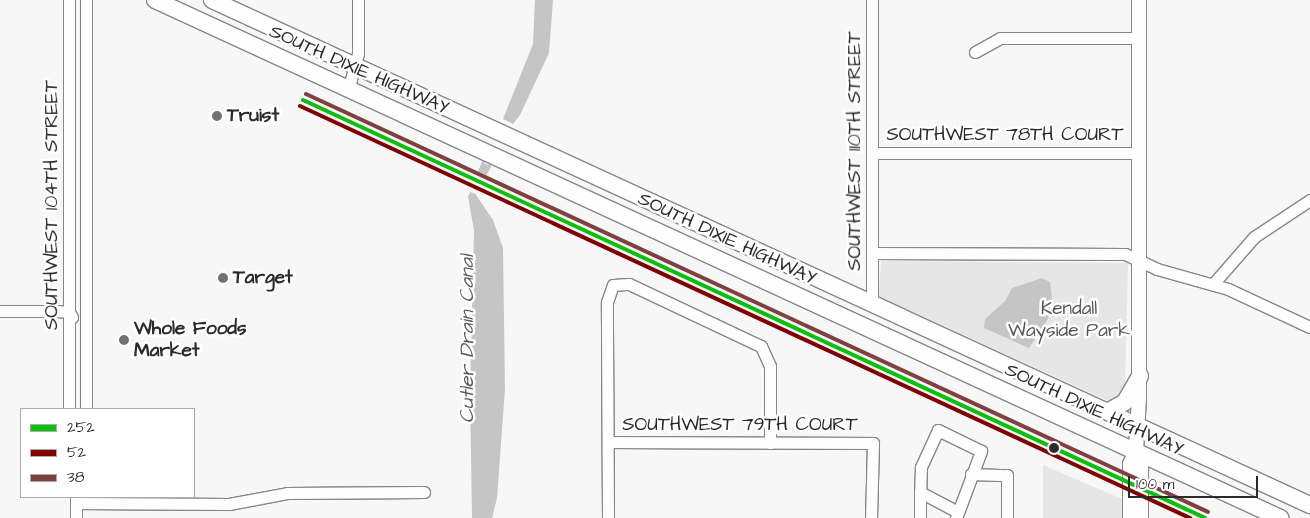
<!DOCTYPE html>
<html>
<head>
<meta charset="utf-8">
<style>
	body { margin:0 }
	#map { position:relative; width:1310px; height:518px; overflow:hidden; background:#f7f7f7; font-family:"Architects Daughter",sans-serif }
	div>[style] { position:absolute }
	.green>* { inset:0; background:#e6e6e6 }
	.water>* { inset:0; background:#c5c5c5 }
	.pier>* { inset:0; background:#f7f7f7 }
	.roads { filter:drop-shadow(1px 0 #878787) drop-shadow(-1px 0 #878787) drop-shadow(0 1px #878787) drop-shadow(0 -1px #878787) }
	.minor>* { height:11px; margin:-5.5px; padding:0 5.5px; transform-origin:5.5px; border-radius:5.5px; background:#fefefe }
	.major>* { height:14px; margin:-7px; padding:0 7px; transform-origin:7px; border-radius:7px; background:#fefefe }
	.highway>* { height:16px; margin:-8px; padding:0 8px; transform-origin:8px; border-radius:8px; background:#fefefe }
	.bus-1>* { height:4px; margin:-2px; padding:0 2px; transform-origin:2px; border-radius:2px; background:#0dbf0d }
	.bus-2>* { height:4px; margin:-2px; padding:0 2px; transform-origin:2px; border-radius:2px; background:#800000 }
	.bus-3>* { height:4px; margin:-2px; padding:0 2px; transform-origin:2px; border-radius:2px; background:#804040 }
	.dots>* { width:14px; height:14px; translate:-50% -50%; box-sizing:border-box; border:2px solid #fff; border-radius:50% }
	span { translate:-50% -50%; white-space:nowrap; text-align:center; line-height:1.15; -webkit-text-stroke:5px #fff; paint-order:stroke }
	.street-label { font-size:19px; color:#2b2b2b }
	.poi-label { font-size:19px; color:#2b2b2b; font-weight:700 }
	.left { translate:0 -50%; text-align:left }
	.park-label { font-size:19px; color:#565656 }
	.water-label { font-size:20px; color:#5a5a5a; font-style:italic }
	.legend { position:absolute; left:20px; top:408px; width:175px; height:90px; box-sizing:border-box; background:#fff; border:1px solid #aaa; margin:0; padding:6px 9px; list-style:none; font-size:15px; color:#2b2b2b }
	.legend li { display:flex; align-items:center; gap:10px; height:25px }
	.legend b { width:25px; border:1px solid #aaa }
	.scale { position:absolute; left:1128px; top:476px; width:130px; height:22px; box-sizing:border-box; border:2px solid #2b2b2b; border-top:0; padding-left:6px; font-size:15px; line-height:18px; white-space:nowrap; color:#2b2b2b; -webkit-text-stroke:4px #fff; paint-order:stroke }
</style>
</head>
<body>
<div id="map">
	<div class="green">
		<div style="clip-path:polygon(881px 261px,1128px 263px,1125px 388px,1116px 400px,1109px 401px,879px 297px)"></div>
		<div style="clip-path:polygon(1043px 465px,1124px 500px,1124px 518px,1043px 518px)"></div>
	</div>
	<div class="water">
		<div style="clip-path:polygon(535px 0,553px 0,549px 53px,520px 115px,513px 124px,503px 119px,533px 44px)"></div>
		<div style="clip-path:polygon(483px 159px,485px 164px,492px 165px,476px 195px,493px 220px,503px 248px,505px 389px,497px 498px,492px 518px,472px 518px,470px 394px,474px 230px,468px 197px)"></div>
		<div style="clip-path:polygon(1042px 278px,1050px 282px,1052px 298px,1048px 319px,1029px 348px,984px 328px,985px 319px,1005px 301px,1012px 288px)"></div>
	</div>
	<div class="pier">
		<div style="clip-path:polygon(476px 170px,490px 177px,480px 196px,468px 191px)"></div>
	</div>
	<div class="roads">
		<div class="minor">
			<div style="left:975px;top:52px;width:29px;rotate:-29deg"></div>
			<div style="left:1000px;top:38px;width:139px"></div>
			<div style="left:349px;top:87px;width:35px;rotate:-75deg"></div>
			<div style="left:358px;top:53px;width:53px;rotate:-90deg"></div>
			<div style="left:872px;top:153px;width:267px"></div>
			<div style="left:873px;top:253px;width:252px;rotate:0.2deg"></div>
			<div style="left:1125px;top:254px;width:35px;rotate:25deg"></div>
			<div style="left:1157px;top:269px;width:74px;rotate:15.7deg"></div>
			<div style="left:1228px;top:289px;width:90px;rotate:24.9deg"></div>
			<div style="left:1213px;top:284px;width:62px;rotate:-48.9deg"></div>
			<div style="left:1254px;top:237px;width:67px;rotate:-33.5deg"></div>
			<div style="left:872px;top:302px;width:302px;rotate:-90deg"></div>
			<div style="left:0;top:311px;width:57px"></div>
			<div style="left:57px;top:311px;width:12px;rotate:5deg"></div>
			<div style="left:69px;top:312px;width:6px;rotate:59deg"></div>
			<div style="left:69px;top:409px;width:409px;rotate:-90deg"></div>
			<div style="left:86px;top:409px;width:409px;rotate:-90deg"></div>
			<div style="left:608px;top:442px;width:265px;rotate:0.2deg"></div>
			<div style="left:873px;top:443px;width:75px;rotate:91.5deg"></div>
			<div style="left:971px;top:474px;width:36px;rotate:2deg"></div>
			<div style="left:1007px;top:475px;width:43px;rotate:90deg"></div>
			<div style="left:920px;top:492px;width:26px;rotate:90deg"></div>
			<div style="left:76px;top:503px;width:153px;rotate:0.4deg"></div>
			<div style="left:229px;top:504px;width:59px;rotate:-10.7deg"></div>
			<div style="left:287px;top:493px;width:137px;rotate:-0.4deg"></div>
			<div style="left:76px;top:518px;width:21px;rotate:-90deg"></div>
			<div style="left:608px;top:518px;width:216px;rotate:-90.3deg"></div>
			<div style="left:607px;top:302px;width:18px;rotate:-71deg"></div>
			<div style="left:613px;top:285px;width:16px;rotate:-4deg"></div>
			<div style="left:629px;top:284px;width:146px;rotate:25.2deg"></div>
			<div style="left:761px;top:346px;width:22px;rotate:66deg"></div>
			<div style="left:770px;top:366px;width:77px;rotate:90deg"></div>
			<div style="left:956px;top:518px;width:72px;rotate:-69.5deg"></div>
			<div style="left:981px;top:451px;width:48px;rotate:-154deg"></div>
			<div style="left:938px;top:430px;width:41px;rotate:114.7deg"></div>
			<div style="left:921px;top:467px;width:25px;rotate:92deg"></div>
			<div style="left:920px;top:492px;width:41px;rotate:27.8deg"></div>
		</div>
		<div class="major">
			<div style="left:1136px;top:451px;width:19px;rotate:74deg"></div>
			<div style="left:1141px;top:469px;width:49px;rotate:90deg"></div>
			<div style="left:1130px;top:518px;width:54px;rotate:-90deg"></div>
			<div style="left:1130px;top:464px;width:14px;rotate:-65deg"></div>
			<div style="left:1136px;top:451px;width:53px;rotate:-86.8deg"></div>
			<div style="left:1139px;top:398px;width:398px;rotate:-90deg"></div>
		</div>
		<div class="highway">
			<div style="left:155px;top:0;width:1239px;rotate:24.72deg"></div>
			<div style="left:212px;top:0;width:1209px;rotate:24.7deg"></div>
			<div style="left:1109px;top:411px;width:18px;rotate:-29deg"></div>
			<div style="left:1125px;top:402px;width:30px;rotate:-60deg"></div>
		</div>
	</div>
	<div class="bus-1">
		<div style="left:303px;top:100px;width:994px;rotate:24.86deg"></div>
	</div>
	<div class="bus-2">
		<div style="left:300px;top:106px;width:981px;rotate:24.84deg"></div>
	</div>
	<div class="bus-3">
		<div style="left:306px;top:94px;width:994px;rotate:24.86deg"></div>
	</div>
	<div class="dots">
		<div style="left:217px;top:116px;background:#727272"></div>
		<div style="left:223px;top:278px;background:#727272"></div>
		<div style="left:124px;top:340px;background:#727272"></div>
		<div style="left:1054px;top:448px;background:#2b2b2b"></div>
	</div>
	<div class="street-label">
		<span style="left:359px;top:70px;rotate:24deg">SOUTH DIXIE HIGHWAY</span>
		<span style="left:1005px;top:135px">SOUTHWEST 78TH COURT</span>
		<span style="left:855px;top:151px;rotate:-90deg">SOUTHWEST 110TH STREET</span>
		<span style="left:52px;top:205px;rotate:-90deg">SOUTHWEST 104TH STREET</span>
		<span style="left:727px;top:239px;rotate:25deg">SOUTH DIXIE HIGHWAY</span>
		<span style="left:1094px;top:410px;rotate:25deg">SOUTH DIXIE HIGHWAY</span>
		<span style="left:740px;top:425px">SOUTHWEST 79TH COURT</span>
	</div>
	<div class="poi-label">
		<span class="left" style="left:227px;top:116px">Truist</span>
		<span class="left" style="left:233px;top:278px">Target</span>
		<span class="left" style="left:134px;top:340px">Whole Foods<br>Market</span>
	</div>
	<div class="park-label">
		<span style="left:1069px;top:320px">Kendall<br>Wayside Park</span>
	</div>
	<div class="water-label">
		<span style="left:467px;top:339px;rotate:-90deg">Cutler Drain Canal</span>
	</div>
	<ul class="legend">
	<li><b style="height:6px;background:#0dbf0d"></b>252</li>
	<li><b style="height:6px;background:#800000"></b>52</li>
	<li><b style="height:6px;background:#804040"></b>38</li>
	</ul>
	<div class="scale">100 m</div>
</div>
</body>
</html>
